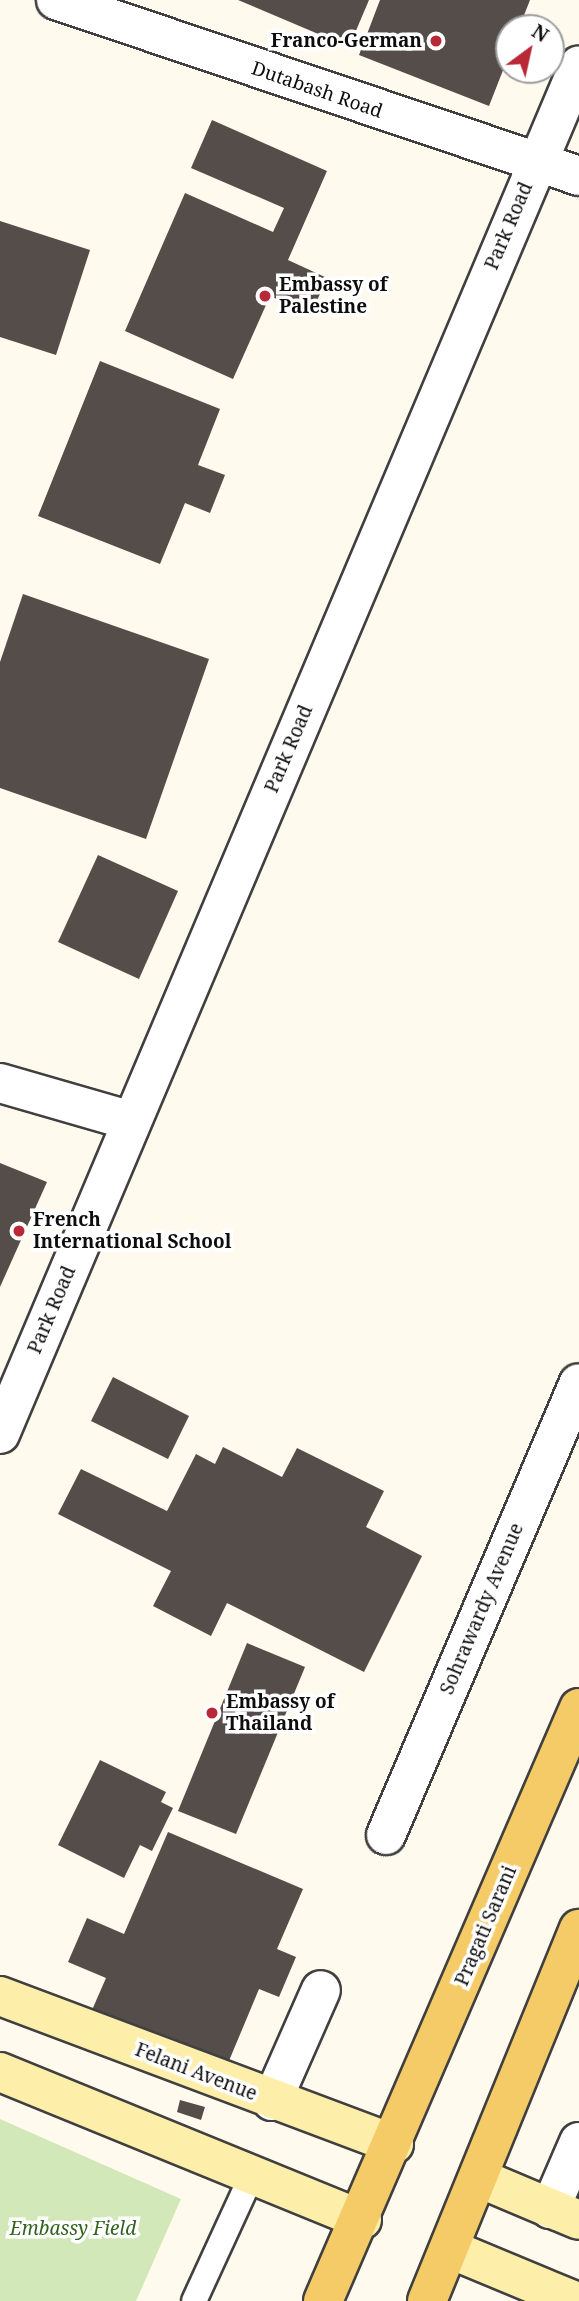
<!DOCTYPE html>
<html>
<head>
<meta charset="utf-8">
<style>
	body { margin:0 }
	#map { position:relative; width:579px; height:2301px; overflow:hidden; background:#fffaed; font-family:"Noto Serif",serif }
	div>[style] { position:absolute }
	.green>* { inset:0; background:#d3e8b8 }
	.building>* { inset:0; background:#554d49 }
	.roads { filter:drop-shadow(2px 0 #404040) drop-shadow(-2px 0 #404040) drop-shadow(0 2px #404040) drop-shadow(0 -2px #404040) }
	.service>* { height:24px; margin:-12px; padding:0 12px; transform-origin:12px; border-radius:12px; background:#fff }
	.minor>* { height:38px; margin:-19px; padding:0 19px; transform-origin:19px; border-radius:19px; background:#fff }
	.secondary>* { height:38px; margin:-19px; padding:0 19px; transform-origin:19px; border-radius:19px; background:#fdefaa }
	.primary>* { height:38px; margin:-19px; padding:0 19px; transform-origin:19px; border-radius:19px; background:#f5cb67 }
	.dots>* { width:19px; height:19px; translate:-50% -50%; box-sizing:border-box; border:4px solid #fff; border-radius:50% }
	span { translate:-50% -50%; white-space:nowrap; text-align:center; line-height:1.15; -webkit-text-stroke:7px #fff; paint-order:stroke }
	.poi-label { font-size:19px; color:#0d0d0d; font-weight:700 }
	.right { translate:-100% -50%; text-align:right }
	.left { translate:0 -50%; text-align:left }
	.street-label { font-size:19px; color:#0d0d0d }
	.park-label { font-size:19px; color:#31631f; font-style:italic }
	.north { position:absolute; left:495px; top:14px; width:70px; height:70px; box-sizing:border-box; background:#fff; border:2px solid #9e9e9e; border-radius:50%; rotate:33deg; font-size:19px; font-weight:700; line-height:28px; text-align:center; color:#0d0d0d }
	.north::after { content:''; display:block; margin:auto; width:24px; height:32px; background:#b92837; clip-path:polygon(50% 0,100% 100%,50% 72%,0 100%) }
</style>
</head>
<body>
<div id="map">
	<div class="green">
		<div style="clip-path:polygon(0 2119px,181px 2199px,136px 2301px,0 2301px)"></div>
	</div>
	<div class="building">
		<div style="clip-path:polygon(238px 0,369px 0,349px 47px)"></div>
		<div style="clip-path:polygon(380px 0,530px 0,519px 28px,509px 28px,509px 55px,489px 106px,359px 55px)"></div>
		<div style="clip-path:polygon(212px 120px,327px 171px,288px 260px,327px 278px,311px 314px,270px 296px,233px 379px,125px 331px,185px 193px,273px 232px,284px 208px,191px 168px)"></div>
		<div style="clip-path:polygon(0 221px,90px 250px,56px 355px,0 337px)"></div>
		<div style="clip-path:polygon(100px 361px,220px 409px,198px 465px,225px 475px,210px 513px,185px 503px,160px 564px,38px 516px)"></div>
		<div style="clip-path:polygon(23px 594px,209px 659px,146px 839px,0 788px,0 662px)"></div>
		<div style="clip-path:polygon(98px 855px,178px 891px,139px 979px,58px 942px)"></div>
		<div style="clip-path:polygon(0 1163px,47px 1182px,0 1287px)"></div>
		<div style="clip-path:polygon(113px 1377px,189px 1416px,168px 1459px,91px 1421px)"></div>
		<div style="clip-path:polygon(223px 1447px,282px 1477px,297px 1448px,384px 1491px,366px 1527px,422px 1556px,364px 1672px,227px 1603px,211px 1636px,153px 1606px,171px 1571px,58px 1514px,81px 1469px,167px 1511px,196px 1454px,215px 1464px)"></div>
		<div style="clip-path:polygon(247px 1643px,305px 1667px,236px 1834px,178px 1811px)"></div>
		<div style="clip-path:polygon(100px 1760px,166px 1792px,161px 1802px,173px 1808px,152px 1851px,140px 1845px,124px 1878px,58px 1845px)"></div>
		<div style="clip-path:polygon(168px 1832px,303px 1889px,277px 1949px,296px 1957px,279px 1997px,259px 1989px,226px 2068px,92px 2010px,106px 1978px,68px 1962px,87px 1918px,124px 1934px)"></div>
		<div style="clip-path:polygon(180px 2100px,205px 2107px,201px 2120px,177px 2112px)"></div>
	</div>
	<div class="roads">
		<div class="service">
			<div style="left:194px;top:2301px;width:141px;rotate:-65.3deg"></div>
		</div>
		<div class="minor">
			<div style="left:56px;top:0;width:552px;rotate:18.6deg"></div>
			<div style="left:0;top:1083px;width:137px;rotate:16.1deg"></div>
			<div style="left:0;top:1434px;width:1486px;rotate:-67.07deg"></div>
			<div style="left:386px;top:1835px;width:491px;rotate:-66.9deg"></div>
			<div style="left:272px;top:2101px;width:121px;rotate:-66.2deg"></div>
			<div style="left:550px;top:2209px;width:73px;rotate:-66.6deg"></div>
		</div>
		<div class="secondary">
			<div style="left:0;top:1996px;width:421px;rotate:20.6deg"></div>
			<div style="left:0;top:2072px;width:391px;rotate:22.2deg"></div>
			<div style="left:479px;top:2178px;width:108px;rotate:22.8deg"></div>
			<div style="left:450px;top:2249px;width:135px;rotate:22.6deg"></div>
		</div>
		<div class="primary">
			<div style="left:323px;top:2301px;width:646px;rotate:-66.65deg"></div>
			<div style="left:427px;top:2301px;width:402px;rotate:-67.8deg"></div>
		</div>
	</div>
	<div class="dots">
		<div style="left:436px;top:41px;background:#b92837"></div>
		<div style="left:265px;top:296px;background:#b92837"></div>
		<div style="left:19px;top:1231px;background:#b92837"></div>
		<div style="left:212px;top:1713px;background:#b92837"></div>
	</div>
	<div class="poi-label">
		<span class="right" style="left:422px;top:41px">Franco-German</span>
		<span class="left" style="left:279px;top:296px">Embassy of<br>Palestine</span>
		<span class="left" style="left:33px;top:1231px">French<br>International School</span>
		<span class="left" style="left:226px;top:1713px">Embassy of<br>Thailand</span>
	</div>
	<div class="street-label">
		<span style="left:317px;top:90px;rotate:19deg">Dutabash Road</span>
		<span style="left:509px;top:226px;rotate:-67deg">Park Road</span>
		<span style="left:289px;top:749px;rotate:-67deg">Park Road</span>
		<span style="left:52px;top:1310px;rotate:-67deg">Park Road</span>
		<span style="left:482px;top:1609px;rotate:-67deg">Sohrawardy Avenue</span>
		<span style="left:486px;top:1926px;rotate:-67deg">Pragati Sarani</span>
		<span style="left:196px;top:2072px;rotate:21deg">Felani Avenue</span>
	</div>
	<div class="park-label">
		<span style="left:73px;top:2229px">Embassy Field</span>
	</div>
	<div class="north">N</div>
</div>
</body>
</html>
